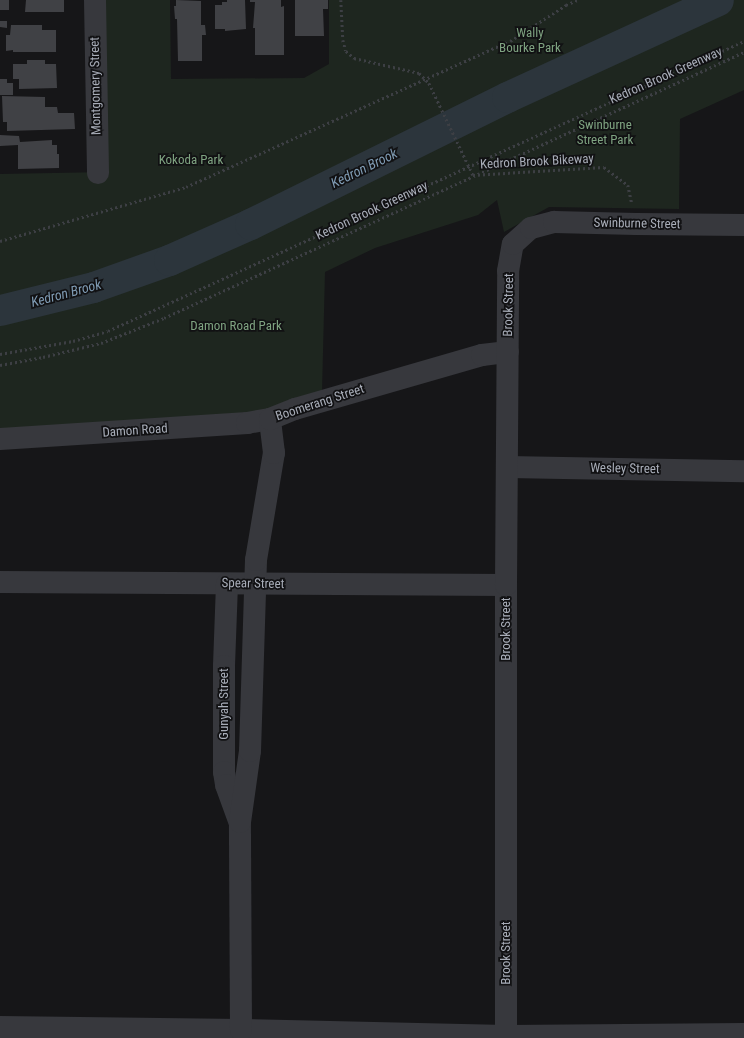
<!DOCTYPE html>
<html>
<head>
<meta charset="utf-8">
<style>
	body { margin:0 }
	#map { position:relative; width:744px; height:1038px; overflow:hidden; background:#161618; font-family:"Roboto Condensed",sans-serif }
	div>[style] { position:absolute }
	.green>* { inset:0; background:#1e261f }
	.river>* { height:31px; margin:-15.5px; padding:0 15.5px; transform-origin:15.5px; border-radius:15.5px; background:#2c353c }
	.building>* { inset:0; background:#404145 }
	.path>* { height:2.5px; margin-top:-1.25px; transform-origin:0; background:repeating-linear-gradient(90deg,#3d3f44 0 2px,transparent 0 5px) }
	.minor>* { height:22px; margin:-11px; padding:0 11px; transform-origin:11px; border-radius:11px; background:#37383d }
	span { translate:-50% -50%; white-space:nowrap; text-align:center; line-height:1.15; -webkit-text-stroke:3.5px #111113; paint-order:stroke }
	.park-label { font-size:13px; color:#7fa381 }
	.street-label { font-size:13px; color:#a8adb8 }
	.water-label { font-size:14px; color:#7f9bb3; font-style:italic }
</style>
</head>
<body>
<div id="map">
	<div class="green">
		<div style="clip-path:polygon(104px 0,170px 0,171px 79px,304px 78px,329px 64px,329px 0,744px 0,744px 90px,680px 119px,679px 209px,549px 207px,504px 232px,497px 200px,478px 215px,375px 248px,325px 272px,322px 392px,267px 411px,0 431px,0 174px,107px 172px)"></div>
	</div>
	<div class="river">
		<div style="left:0;top:310px;width:96px;rotate:-13.9deg"></div>
		<div style="left:93px;top:287px;width:81px;rotate:-19.6deg"></div>
		<div style="left:169px;top:260px;width:89px;rotate:-24deg"></div>
		<div style="left:250px;top:224px;width:287px;rotate:-26.3deg"></div>
		<div style="left:507px;top:97px;width:232px;rotate:-24.7deg"></div>
	</div>
	<div class="building">
		<div style="clip-path:polygon(0 0,9px 0,9px 10px,0 10px)"></div>
		<div style="clip-path:polygon(26px 0,64px 0,64px 12px,25px 12px)"></div>
		<div style="clip-path:polygon(176px 0,201px 1px,201px 25px,205px 25px,206px 35px,202px 35px,202px 61px,178px 61px,177px 19px,175px 19px,174px 6px,176px 6px)"></div>
		<div style="clip-path:polygon(227px 0,245px 0,246px 29px,225px 31px,225px 29px,215px 29px,215px 5px,222px 5px,222px 2px,227px 2px)"></div>
		<div style="clip-path:polygon(250px 0,281px 0,281px 7px,284px 6px,284px 55px,255px 55px,255px 28px,253px 28px,255px 2px,250px 2px)"></div>
		<div style="clip-path:polygon(295px 0,328px 0,328px 9px,323px 9px,324px 36px,295px 36px)"></div>
		<div style="clip-path:polygon(0 21px,7px 21px,7px 28px,0 27px)"></div>
		<div style="clip-path:polygon(11px 25px,42px 25px,42px 30px,56px 30px,56px 52px,13px 52px,13px 50px,6px 51px,6px 35px,10px 35px)"></div>
		<div style="clip-path:polygon(27px 60px,45px 60px,45px 64px,56px 64px,57px 88px,19px 89px,19px 79px,13px 79px,13px 64px,27px 64px)"></div>
		<div style="clip-path:polygon(0 79px,7px 79px,7px 83px,13px 83px,13px 95px,0 95px)"></div>
		<div style="clip-path:polygon(2px 96px,45px 97px,45px 107px,57px 107px,58px 113px,74px 113px,75px 129px,7px 131px,7px 122px,3px 122px)"></div>
		<div style="clip-path:polygon(0 135px,19px 136px,20px 142px,52px 140px,52px 145px,57px 145px,57px 154px,59px 154px,59px 168px,18px 169px,18px 145px,0 146px)"></div>
	</div>
	<div class="path">
		<div style="left:341px;top:0;width:40px;rotate:87.1deg"></div>
		<div style="left:343px;top:40px;width:11px;rotate:75deg"></div>
		<div style="left:346px;top:51px;width:11px;rotate:41deg"></div>
		<div style="left:354px;top:58px;width:67px;rotate:13deg"></div>
		<div style="left:419px;top:73px;width:14px;rotate:45deg"></div>
		<div style="left:429px;top:83px;width:102px;rotate:64.4deg"></div>
		<div style="left:473px;top:175px;width:131px;rotate:-3.5deg"></div>
		<div style="left:604px;top:167px;width:30px;rotate:37deg"></div>
		<div style="left:628px;top:185px;width:19px;rotate:78deg"></div>
		<div style="left:0;top:241px;width:194px;rotate:-16.2deg"></div>
		<div style="left:186px;top:187px;width:355px;rotate:-24.3deg"></div>
		<div style="left:510px;top:41px;width:67px;rotate:-32.7deg"></div>
		<div style="left:566px;top:5px;width:12px;rotate:-24deg"></div>
		<div style="left:0;top:354px;width:74px;rotate:-10.1deg"></div>
		<div style="left:73px;top:341px;width:36px;rotate:-16deg"></div>
		<div style="left:108px;top:331px;width:699px;rotate:-24.51deg"></div>
		<div style="left:0;top:365px;width:44px;rotate:-10.5deg"></div>
		<div style="left:43px;top:357px;width:60px;rotate:-13.6deg"></div>
		<div style="left:101px;top:343px;width:68px;rotate:-21.6deg"></div>
		<div style="left:164px;top:318px;width:638px;rotate:-24.64deg"></div>
	</div>
	<div class="minor">
		<div style="left:95px;top:0;width:173px;rotate:89deg"></div>
		<div style="left:0;top:439px;width:248px;rotate:-3.7deg"></div>
		<div style="left:247px;top:423px;width:23px;rotate:-10deg"></div>
		<div style="left:507px;top:467px;width:237px;rotate:1deg"></div>
		<div style="left:0;top:582px;width:506px;rotate:0.34deg"></div>
		<div style="left:227px;top:584px;width:82px;rotate:92.1deg"></div>
		<div style="left:224px;top:666px;width:106px;rotate:90deg"></div>
		<div style="left:224px;top:772px;width:13px;rotate:81deg"></div>
		<div style="left:226px;top:785px;width:38px;rotate:70deg"></div>
		<div style="left:0;top:1027px;width:241px;rotate:0.7deg"></div>
		<div style="left:241px;top:1030px;width:265px;rotate:1.3deg"></div>
		<div style="left:506px;top:1036px;width:238px;rotate:-0.5deg"></div>
		<div style="left:241px;top:1030px;width:208px;rotate:-90.3deg"></div>
		<div style="left:240px;top:822px;width:72px;rotate:-82deg"></div>
		<div style="left:250px;top:751px;width:191px;rotate:-88.2deg"></div>
		<div style="left:256px;top:560px;width:109px;rotate:-80.5deg"></div>
		<div style="left:274px;top:453px;width:34px;rotate:-97deg"></div>
		<div style="left:270px;top:419px;width:27px;rotate:-22deg"></div>
		<div style="left:295px;top:409px;width:195px;rotate:-16.1deg"></div>
		<div style="left:482px;top:355px;width:26px;rotate:-7deg"></div>
		<div style="left:506px;top:1038px;width:453px;rotate:-90deg"></div>
		<div style="left:506px;top:585px;width:314px;rotate:-89.6deg"></div>
		<div style="left:508px;top:271px;width:27px;rotate:-80deg"></div>
		<div style="left:513px;top:244px;width:24px;rotate:-42deg"></div>
		<div style="left:531px;top:228px;width:24px;rotate:-15deg"></div>
		<div style="left:554px;top:222px;width:82px;rotate:1.4deg"></div>
		<div style="left:636px;top:224px;width:108px;rotate:0.5deg"></div>
	</div>
	<div class="park-label">
		<span style="left:530px;top:41px">Wally<br>Bourke Park</span>
		<span style="left:605px;top:133px">Swinburne<br>Street Park</span>
		<span style="left:191px;top:160px">Kokoda Park</span>
		<span style="left:236px;top:326px">Damon Road Park</span>
	</div>
	<div class="street-label">
		<span style="left:666px;top:76px;rotate:-24deg">Kedron Brook Greenway</span>
		<span style="left:96px;top:86px;rotate:-91deg">Montgomery Street</span>
		<span style="left:537px;top:162px;rotate:-3deg">Kedron Brook Bikeway</span>
		<span style="left:372px;top:211px;rotate:-25deg">Kedron Brook Greenway</span>
		<span style="left:637px;top:224px;rotate:1deg">Swinburne Street</span>
		<span style="left:509px;top:305px;rotate:-89deg">Brook Street</span>
		<span style="left:320px;top:403px;rotate:-18deg">Boomerang Street</span>
		<span style="left:135px;top:431px;rotate:-4deg">Damon Road</span>
		<span style="left:625px;top:469px;rotate:1deg">Wesley Street</span>
		<span style="left:253px;top:584px;rotate:1deg">Spear Street</span>
		<span style="left:506px;top:629px;rotate:-90deg">Brook Street</span>
		<span style="left:224px;top:704px;rotate:-90deg">Gunyah Street</span>
		<span style="left:506px;top:953px;rotate:-90deg">Brook Street</span>
	</div>
	<div class="water-label">
		<span style="left:364px;top:168px;rotate:-26deg">Kedron Brook</span>
		<span style="left:66px;top:293px;rotate:-15deg">Kedron Brook</span>
	</div>
</div>
</body>
</html>
